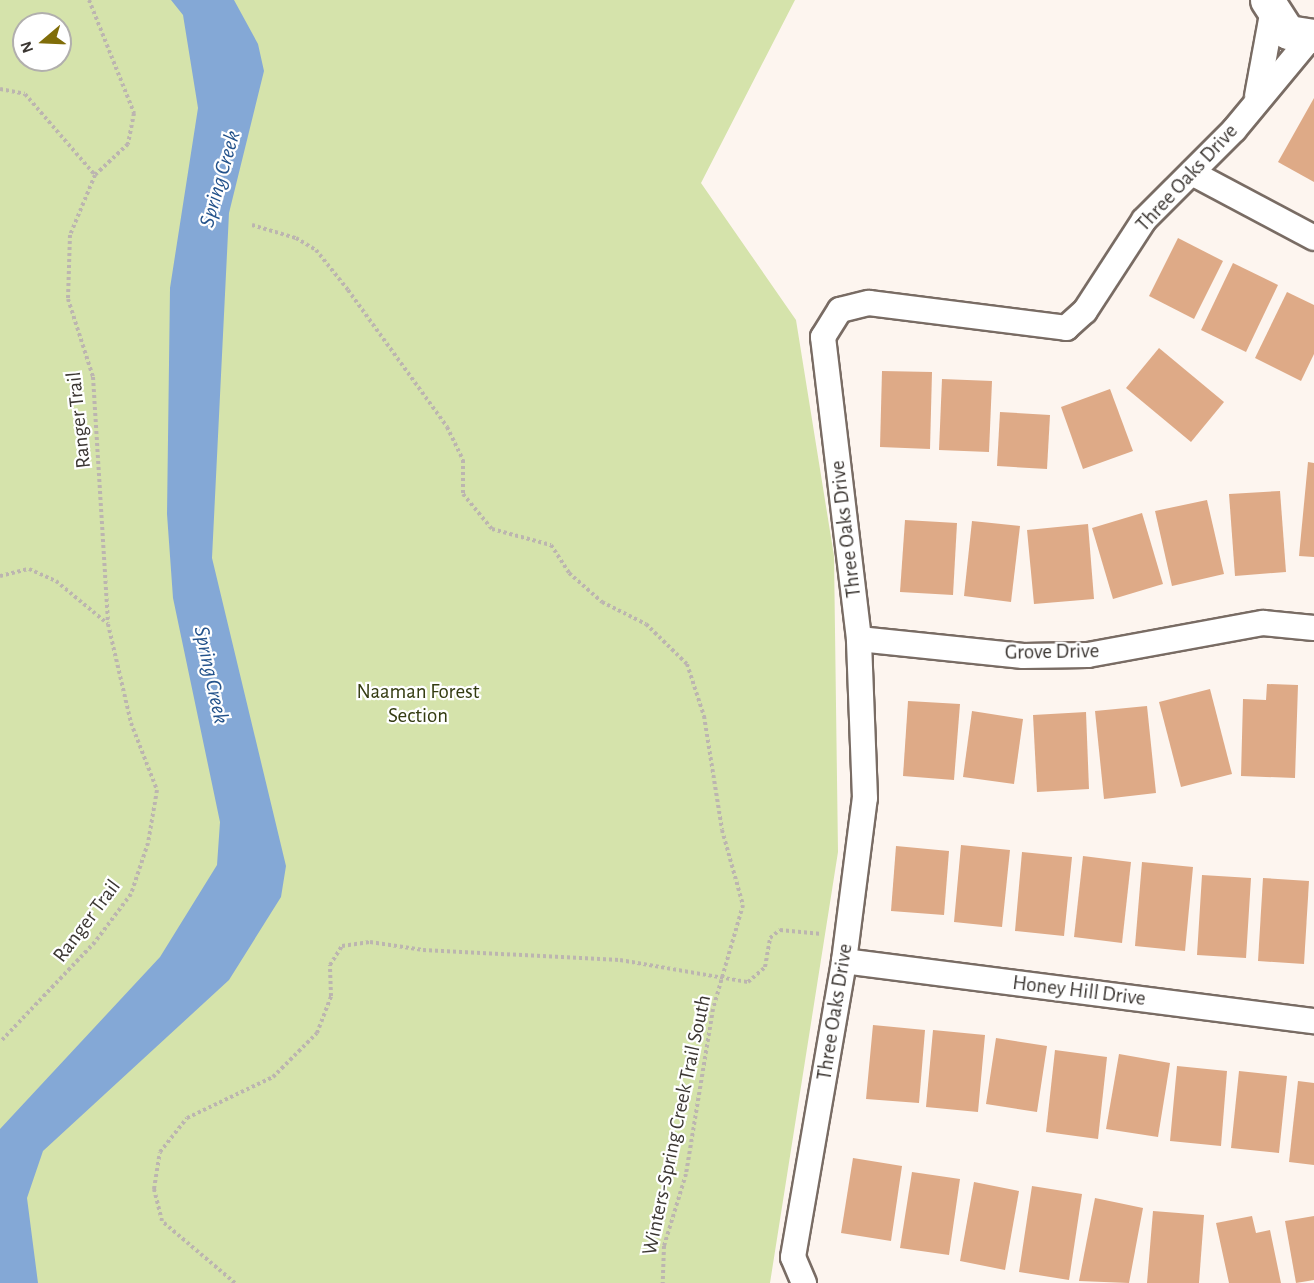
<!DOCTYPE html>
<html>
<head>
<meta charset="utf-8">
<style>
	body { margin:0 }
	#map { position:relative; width:1314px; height:1283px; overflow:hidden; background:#fdf5ef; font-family:"Alegreya Sans",sans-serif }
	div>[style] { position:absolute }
	.green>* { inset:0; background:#d5e3ab }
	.water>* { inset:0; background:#84a8d6 }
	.building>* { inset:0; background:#deaa87 }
	.path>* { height:4px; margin-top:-2px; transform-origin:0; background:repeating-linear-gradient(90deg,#bcb5b0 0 3px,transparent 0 6px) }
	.roads { filter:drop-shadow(2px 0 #796c64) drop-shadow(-2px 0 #796c64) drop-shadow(0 2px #796c64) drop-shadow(0 -2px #796c64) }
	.street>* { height:24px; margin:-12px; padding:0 12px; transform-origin:12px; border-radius:12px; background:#fff }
	.secondary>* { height:33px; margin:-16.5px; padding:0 16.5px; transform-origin:16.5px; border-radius:16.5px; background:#fff }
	span { translate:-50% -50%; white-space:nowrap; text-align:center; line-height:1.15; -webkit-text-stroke:4.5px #fff; paint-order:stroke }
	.street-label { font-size:21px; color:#3c3733 }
	.park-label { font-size:21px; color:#343c11 }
	.water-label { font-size:22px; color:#23528b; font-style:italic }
	.north { position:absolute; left:12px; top:12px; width:60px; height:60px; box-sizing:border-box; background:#fff; border:2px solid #b1afad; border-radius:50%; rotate:251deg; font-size:16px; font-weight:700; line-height:24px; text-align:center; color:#3c3733 }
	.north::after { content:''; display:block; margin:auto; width:21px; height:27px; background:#806d09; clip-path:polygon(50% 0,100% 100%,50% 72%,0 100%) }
</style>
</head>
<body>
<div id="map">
	<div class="green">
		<div style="clip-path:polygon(evenodd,0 0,795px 0,701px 183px,796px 320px,834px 556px,838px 852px,770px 1283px,0 1283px,0 0,24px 24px,60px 24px,60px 60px,24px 60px,24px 24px)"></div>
	</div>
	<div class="water">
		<div style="clip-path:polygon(171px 0,234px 0,258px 44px,264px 71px,229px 213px,212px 558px,286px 866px,281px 897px,229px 980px,43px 1151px,27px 1198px,38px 1283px,0 1283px,0 1129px,160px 957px,217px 865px,220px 822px,173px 598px,167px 514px,170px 288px,198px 108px,183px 15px)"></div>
	</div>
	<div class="building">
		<div style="clip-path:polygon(1314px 98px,1314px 182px,1278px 162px)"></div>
		<div style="clip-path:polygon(1178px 238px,1223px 261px,1194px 319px,1149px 296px)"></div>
		<div style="clip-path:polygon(1233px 263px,1278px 285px,1246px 352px,1201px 330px)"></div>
		<div style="clip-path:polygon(1287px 292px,1314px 305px,1314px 354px,1301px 381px,1255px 358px)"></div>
		<div style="clip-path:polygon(1159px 348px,1224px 402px,1191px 442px,1126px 388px)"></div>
		<div style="clip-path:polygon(882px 371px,932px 372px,930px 449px,880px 447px)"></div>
		<div style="clip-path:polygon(942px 379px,992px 381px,989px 452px,939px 450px)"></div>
		<div style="clip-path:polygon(1110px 389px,1133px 451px,1083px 469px,1061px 407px)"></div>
		<div style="clip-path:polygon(1000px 412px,1050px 415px,1047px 469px,997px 466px)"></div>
		<div style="clip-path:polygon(1308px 462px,1314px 463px,1314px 557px,1299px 556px)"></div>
		<div style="clip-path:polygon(1280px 491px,1286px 572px,1235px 576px,1229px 494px)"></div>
		<div style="clip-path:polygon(1207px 500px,1224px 574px,1172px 586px,1155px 511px)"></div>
		<div style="clip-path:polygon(1142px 513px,1163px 584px,1113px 599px,1092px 528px)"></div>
		<div style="clip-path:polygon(905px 520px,957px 523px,953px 595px,900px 592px)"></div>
		<div style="clip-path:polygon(972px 521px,1020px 526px,1011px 602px,964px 596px)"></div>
		<div style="clip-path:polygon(1088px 524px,1094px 599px,1034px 604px,1027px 530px)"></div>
		<div style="clip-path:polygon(1267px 684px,1298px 685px,1295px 778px,1241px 776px,1243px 699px,1266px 700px)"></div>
		<div style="clip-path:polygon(1210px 689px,1232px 774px,1181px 787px,1159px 702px)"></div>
		<div style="clip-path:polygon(908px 701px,960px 704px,954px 780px,903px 776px)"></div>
		<div style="clip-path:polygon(1147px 706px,1156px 793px,1104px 799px,1095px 711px)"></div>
		<div style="clip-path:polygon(972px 711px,1023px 719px,1014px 784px,963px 777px)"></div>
		<div style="clip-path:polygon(1086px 712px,1089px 789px,1037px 792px,1033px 715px)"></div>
		<div style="clip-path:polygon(961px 845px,1010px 850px,1002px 927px,954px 922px)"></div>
		<div style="clip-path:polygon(896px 846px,949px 851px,944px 915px,891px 911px)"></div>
		<div style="clip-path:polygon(1022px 852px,1072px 857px,1064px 936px,1015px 931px)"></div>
		<div style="clip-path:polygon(1083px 856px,1131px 862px,1122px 943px,1074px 937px)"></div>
		<div style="clip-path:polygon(1142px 862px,1193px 867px,1185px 951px,1135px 946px)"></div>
		<div style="clip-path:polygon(1202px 875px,1251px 878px,1246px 958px,1197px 955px)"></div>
		<div style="clip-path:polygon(1263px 878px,1309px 881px,1304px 964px,1258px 961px)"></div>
		<div style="clip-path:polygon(873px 1025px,925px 1030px,919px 1103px,866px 1099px)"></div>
		<div style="clip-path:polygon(933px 1030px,985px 1035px,978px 1112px,926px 1107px)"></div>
		<div style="clip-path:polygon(996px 1038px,1047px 1046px,1037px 1112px,986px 1104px)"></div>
		<div style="clip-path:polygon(1055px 1050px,1107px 1057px,1098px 1139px,1046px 1132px)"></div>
		<div style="clip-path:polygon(1119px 1054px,1170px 1063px,1158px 1137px,1106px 1129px)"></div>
		<div style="clip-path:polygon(1177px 1066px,1227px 1071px,1221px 1146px,1170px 1141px)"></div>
		<div style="clip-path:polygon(1239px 1071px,1287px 1076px,1279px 1153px,1231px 1148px)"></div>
		<div style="clip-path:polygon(1298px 1081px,1314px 1083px,1314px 1165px,1289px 1162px)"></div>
		<div style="clip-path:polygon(853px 1158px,902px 1166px,891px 1241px,841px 1233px)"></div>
		<div style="clip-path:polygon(912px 1172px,960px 1179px,949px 1255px,900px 1248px)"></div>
		<div style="clip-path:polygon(974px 1182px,1019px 1191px,1005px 1270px,960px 1261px)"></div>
		<div style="clip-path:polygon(1032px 1186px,1082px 1194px,1069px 1280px,1019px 1272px)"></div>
		<div style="clip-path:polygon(1095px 1198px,1143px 1208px,1129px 1283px,1079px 1281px)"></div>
		<div style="clip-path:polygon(1153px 1211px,1204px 1215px,1199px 1283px,1147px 1283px)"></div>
		<div style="clip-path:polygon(1252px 1216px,1256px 1233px,1270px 1230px,1281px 1283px,1229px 1283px,1216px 1223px)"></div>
		<div style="clip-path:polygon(1314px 1216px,1314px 1280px,1296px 1283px,1285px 1221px)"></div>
	</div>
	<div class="path">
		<div style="left:89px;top:0;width:122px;rotate:68.3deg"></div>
		<div style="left:134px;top:113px;width:32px;rotate:101deg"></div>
		<div style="left:128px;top:144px;width:45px;rotate:136.8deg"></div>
		<div style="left:0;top:89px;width:25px;rotate:11deg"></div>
		<div style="left:25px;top:94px;width:107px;rotate:49.2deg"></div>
		<div style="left:95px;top:175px;width:65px;rotate:112.6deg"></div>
		<div style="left:70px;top:235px;width:64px;rotate:91.8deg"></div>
		<div style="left:68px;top:299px;width:82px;rotate:72.2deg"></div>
		<div style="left:93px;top:377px;width:246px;rotate:86.5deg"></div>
		<div style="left:252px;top:225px;width:46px;rotate:16.5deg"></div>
		<div style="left:296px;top:238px;width:23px;rotate:31deg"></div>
		<div style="left:316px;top:250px;width:51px;rotate:51.3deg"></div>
		<div style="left:348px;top:290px;width:169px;rotate:54.1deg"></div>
		<div style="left:447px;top:427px;width:37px;rotate:64deg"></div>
		<div style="left:463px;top:460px;width:34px;rotate:90deg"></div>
		<div style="left:463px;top:494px;width:45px;rotate:50.4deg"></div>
		<div style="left:492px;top:529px;width:61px;rotate:15.2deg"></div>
		<div style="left:551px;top:545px;width:33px;rotate:57deg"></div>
		<div style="left:569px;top:573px;width:44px;rotate:41.3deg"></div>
		<div style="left:602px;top:602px;width:49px;rotate:26.6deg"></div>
		<div style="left:646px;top:624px;width:57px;rotate:44.3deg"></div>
		<div style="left:687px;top:664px;width:55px;rotate:71.9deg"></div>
		<div style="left:704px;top:716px;width:115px;rotate:81deg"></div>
		<div style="left:722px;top:830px;width:78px;rotate:74.4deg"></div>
		<div style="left:743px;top:905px;width:108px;rotate:106.1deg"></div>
		<div style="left:713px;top:1009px;width:167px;rotate:99.3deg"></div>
		<div style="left:686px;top:1174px;width:75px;rotate:107deg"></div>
		<div style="left:664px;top:1246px;width:37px;rotate:92deg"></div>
		<div style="left:0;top:576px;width:30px;rotate:-14deg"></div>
		<div style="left:29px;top:569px;width:30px;rotate:24deg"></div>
		<div style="left:56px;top:581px;width:67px;rotate:39.6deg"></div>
		<div style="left:108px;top:624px;width:102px;rotate:76.9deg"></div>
		<div style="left:131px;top:723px;width:72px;rotate:68.8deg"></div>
		<div style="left:157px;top:790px;width:54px;rotate:99.6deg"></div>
		<div style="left:148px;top:843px;width:54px;rotate:108.4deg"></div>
		<div style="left:131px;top:894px;width:60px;rotate:126.9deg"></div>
		<div style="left:95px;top:942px;width:138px;rotate:133.5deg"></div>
		<div style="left:235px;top:1283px;width:96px;rotate:-139.7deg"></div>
		<div style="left:162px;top:1221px;width:33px;rotate:-104deg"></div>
		<div style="left:154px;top:1189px;width:37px;rotate:-81deg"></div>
		<div style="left:160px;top:1152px;width:43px;rotate:-51.5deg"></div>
		<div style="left:187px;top:1118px;width:95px;rotate:-25.5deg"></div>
		<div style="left:273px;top:1077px;width:62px;rotate:-45deg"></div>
		<div style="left:317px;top:1033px;width:40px;rotate:-69deg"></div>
		<div style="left:331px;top:996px;width:31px;rotate:-92deg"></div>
		<div style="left:330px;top:965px;width:22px;rotate:-58deg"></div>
		<div style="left:342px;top:946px;width:28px;rotate:-8deg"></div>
		<div style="left:370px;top:942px;width:54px;rotate:8.6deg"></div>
		<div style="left:423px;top:950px;width:197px;rotate:2.9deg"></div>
		<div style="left:620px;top:960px;width:130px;rotate:9.8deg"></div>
		<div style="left:748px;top:982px;width:23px;rotate:-41deg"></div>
		<div style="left:765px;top:967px;width:29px;rotate:-80deg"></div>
		<div style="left:770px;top:938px;width:13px;rotate:-39deg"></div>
		<div style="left:780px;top:930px;width:42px;rotate:5.4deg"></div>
	</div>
	<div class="roads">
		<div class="street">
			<div style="left:1257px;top:96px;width:83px;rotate:-79.6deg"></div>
			<div style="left:1192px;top:173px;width:138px;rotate:28deg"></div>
			<div style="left:859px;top:639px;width:165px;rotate:5.9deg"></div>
			<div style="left:1023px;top:656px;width:65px;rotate:-0.9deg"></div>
			<div style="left:1088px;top:655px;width:178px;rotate:-10.4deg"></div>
			<div style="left:1263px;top:623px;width:51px;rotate:5.6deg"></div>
			<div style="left:844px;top:961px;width:474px;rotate:7.3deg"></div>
			<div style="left:804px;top:1283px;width:28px;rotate:-113deg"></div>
			<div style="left:793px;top:1257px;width:300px;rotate:-80.2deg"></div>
			<div style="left:844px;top:961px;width:164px;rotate:-82.7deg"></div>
			<div style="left:865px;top:798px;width:159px;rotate:-92.2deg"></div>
			<div style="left:859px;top:639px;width:304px;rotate:-96.8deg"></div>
			<div style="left:823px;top:337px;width:32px;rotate:-58deg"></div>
			<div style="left:840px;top:310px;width:30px;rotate:-14deg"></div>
			<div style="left:869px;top:303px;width:199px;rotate:7.2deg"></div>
			<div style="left:1066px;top:328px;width:25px;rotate:-42deg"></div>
			<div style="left:1085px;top:311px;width:108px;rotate:-57deg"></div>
			<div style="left:1144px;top:220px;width:127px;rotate:-45deg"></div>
			<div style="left:1234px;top:130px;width:122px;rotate:-50.3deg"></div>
		</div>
		<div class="secondary">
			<div style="left:1267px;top:0;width:38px;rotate:57deg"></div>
			<div style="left:1288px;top:32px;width:26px;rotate:9deg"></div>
		</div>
	</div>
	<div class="street-label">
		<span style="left:1187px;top:178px;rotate:-47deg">Three Oaks Drive</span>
		<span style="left:79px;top:420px;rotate:-96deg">Ranger Trail</span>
		<span style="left:846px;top:529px;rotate:-97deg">Three Oaks Drive</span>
		<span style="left:1052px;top:652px;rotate:-1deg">Grove Drive</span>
		<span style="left:87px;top:921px;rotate:-53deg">Ranger Trail</span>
		<span style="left:1079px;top:991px;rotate:7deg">Honey Hill Drive</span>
		<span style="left:835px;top:1012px;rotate:-81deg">Three Oaks Drive</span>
		<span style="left:677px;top:1125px;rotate:-78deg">Winters-Spring Creek Trail South</span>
	</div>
	<div class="park-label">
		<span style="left:418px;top:704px">Naaman Forest<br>Section</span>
	</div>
	<div class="water-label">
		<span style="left:220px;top:179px;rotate:-74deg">Spring Creek</span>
		<span style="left:211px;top:675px;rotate:78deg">Spring Creek</span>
	</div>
	<div class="north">N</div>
</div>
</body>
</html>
